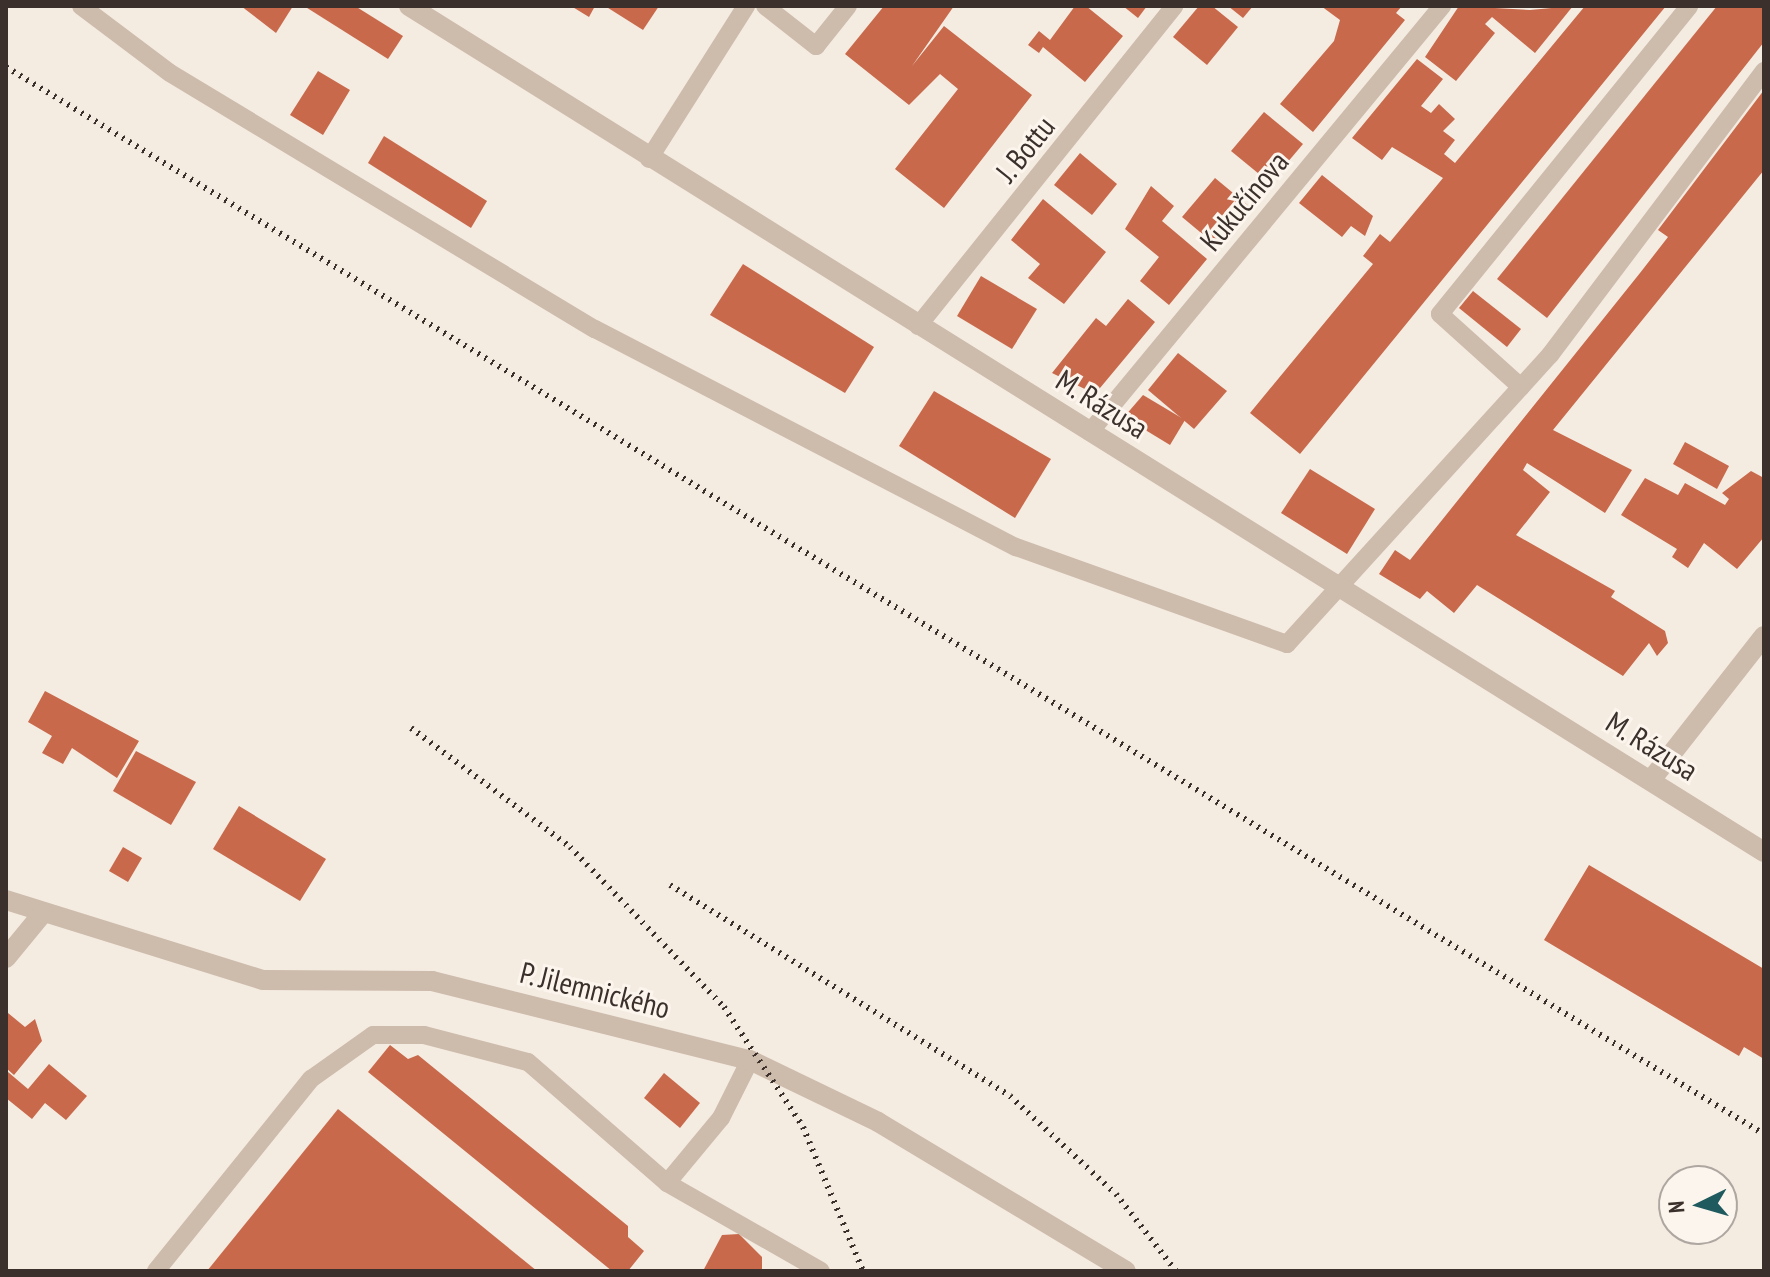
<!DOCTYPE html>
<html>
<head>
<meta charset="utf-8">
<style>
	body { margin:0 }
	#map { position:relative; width:1770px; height:1277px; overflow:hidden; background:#f4ebe1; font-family:"PT Sans Narrow",sans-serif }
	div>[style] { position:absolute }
	.building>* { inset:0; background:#c8694b }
	.service>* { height:18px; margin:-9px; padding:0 9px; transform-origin:9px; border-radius:9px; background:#cdbbac }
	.minor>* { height:20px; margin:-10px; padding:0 10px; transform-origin:10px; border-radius:10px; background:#cdbbac }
	.rail>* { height:6px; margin-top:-3px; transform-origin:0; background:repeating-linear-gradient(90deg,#3b302b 0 2px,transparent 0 8px) }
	span { translate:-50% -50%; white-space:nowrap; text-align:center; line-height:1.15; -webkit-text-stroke:6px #fbf5ee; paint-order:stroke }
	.street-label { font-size:30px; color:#3b302b }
	.frame { position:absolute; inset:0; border:8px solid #3b302b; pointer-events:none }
	.north { position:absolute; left:1658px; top:1165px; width:80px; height:80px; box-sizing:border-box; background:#fbf5ee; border:2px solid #aea6a0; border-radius:50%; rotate:265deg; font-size:22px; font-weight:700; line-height:32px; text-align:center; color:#3b302b }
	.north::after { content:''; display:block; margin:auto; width:28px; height:36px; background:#1f5a5e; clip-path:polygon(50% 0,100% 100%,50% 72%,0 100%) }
</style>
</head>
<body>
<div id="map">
	<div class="building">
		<div style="clip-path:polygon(241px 6px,293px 6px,276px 33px)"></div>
		<div style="clip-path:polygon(304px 6px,355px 6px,403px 36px,388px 59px)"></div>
		<div style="clip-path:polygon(571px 6px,595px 6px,589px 17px)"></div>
		<div style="clip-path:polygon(605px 6px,659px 6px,643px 30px)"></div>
		<div style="clip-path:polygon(884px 6px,954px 6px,912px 66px,944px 26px,1032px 95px,944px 208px,895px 169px,958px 89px,940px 74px,909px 105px,845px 54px)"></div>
		<div style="clip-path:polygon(1075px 6px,1086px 6px,1123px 36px,1085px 82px,1043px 47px,1039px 53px,1028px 45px,1039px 31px,1050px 40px)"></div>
		<div style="clip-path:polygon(1123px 6px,1147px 6px,1138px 18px)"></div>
		<div style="clip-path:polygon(1199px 6px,1212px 6px,1238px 27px,1207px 65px,1173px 37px)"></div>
		<div style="clip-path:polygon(1228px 6px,1253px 6px,1243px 18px)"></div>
		<div style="clip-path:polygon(1321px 6px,1402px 6px,1396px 13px,1405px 20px,1313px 132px,1280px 104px,1334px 41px,1340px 20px)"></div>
		<div style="clip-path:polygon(1459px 6px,1530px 10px,1573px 6px,1535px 53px,1492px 17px,1485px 24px,1495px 33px,1456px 81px,1425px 57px)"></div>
		<div style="clip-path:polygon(1585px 6px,1666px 6px,1300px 454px,1250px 413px,1373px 264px,1363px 256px,1380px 234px,1390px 242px,1443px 178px,1392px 147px,1382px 160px,1352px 138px,1417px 59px,1443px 79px,1421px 106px,1431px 113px,1439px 104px,1455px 119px,1443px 131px,1455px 140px,1444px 154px,1455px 163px)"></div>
		<div style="clip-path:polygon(1717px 6px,1764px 6px,1764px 42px,1547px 318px,1497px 279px)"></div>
		<div style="clip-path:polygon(318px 71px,350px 90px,323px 135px,290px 115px)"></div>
		<div style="clip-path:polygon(1764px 90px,1764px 170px,1553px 430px,1632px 470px,1605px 513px,1527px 463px,1523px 470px,1550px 492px,1516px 535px,1615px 591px,1611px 597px,1665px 631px,1668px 643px,1657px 656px,1649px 643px,1623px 676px,1477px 585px,1454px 613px,1427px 591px,1420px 599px,1379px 574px,1395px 550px,1410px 560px,1640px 273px,1668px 237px,1658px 230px)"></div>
		<div style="clip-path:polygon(1264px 112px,1303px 144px,1270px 183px,1231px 151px)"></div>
		<div style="clip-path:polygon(384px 136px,487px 201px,471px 228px,368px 163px)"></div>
		<div style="clip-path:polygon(1080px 153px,1117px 184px,1092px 215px,1054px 185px)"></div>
		<div style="clip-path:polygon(1322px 175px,1373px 216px,1365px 236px,1351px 226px,1342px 237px,1299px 203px)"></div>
		<div style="clip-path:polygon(1215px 178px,1250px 207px,1218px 247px,1182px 217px)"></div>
		<div style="clip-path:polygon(1151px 186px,1174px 206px,1162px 221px,1207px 259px,1169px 305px,1140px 281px,1159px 257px,1125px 229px)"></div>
		<div style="clip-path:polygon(1043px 199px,1106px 252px,1064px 304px,1028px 278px,1040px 264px,1011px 240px)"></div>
		<div style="clip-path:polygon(743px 264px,874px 347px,845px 393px,710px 315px)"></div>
		<div style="clip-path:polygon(981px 276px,1037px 309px,1012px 349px,957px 316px)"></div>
		<div style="clip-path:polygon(1473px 291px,1521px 329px,1507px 347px,1459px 308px)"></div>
		<div style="clip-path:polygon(1128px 299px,1155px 322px,1095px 394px,1052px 373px,1096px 318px,1106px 326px)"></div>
		<div style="clip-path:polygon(1178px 353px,1227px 391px,1194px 429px,1148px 390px)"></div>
		<div style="clip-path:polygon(934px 391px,1051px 459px,1015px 518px,899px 446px)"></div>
		<div style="clip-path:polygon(1143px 395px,1185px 420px,1170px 445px,1124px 417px)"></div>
		<div style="clip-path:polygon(1685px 442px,1729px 466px,1717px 489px,1673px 464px)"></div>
		<div style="clip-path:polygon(1310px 469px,1375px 509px,1347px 554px,1281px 513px)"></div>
		<div style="clip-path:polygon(1751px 471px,1764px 478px,1764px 537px,1737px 569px,1704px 543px,1688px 568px,1672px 557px,1677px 549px,1621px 515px,1645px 478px,1678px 495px,1685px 483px,1725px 505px,1729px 499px,1722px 493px)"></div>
		<div style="clip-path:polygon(45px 691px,139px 741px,117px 778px,72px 748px,63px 764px,42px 753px,52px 736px,28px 722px)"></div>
		<div style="clip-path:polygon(136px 751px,196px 782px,171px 825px,113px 791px)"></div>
		<div style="clip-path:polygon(239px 806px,326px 859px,300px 901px,213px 849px)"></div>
		<div style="clip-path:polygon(123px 847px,142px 858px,128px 882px,109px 871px)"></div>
		<div style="clip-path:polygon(1589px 865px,1764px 969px,1764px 1059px,1744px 1047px,1739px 1056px,1544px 940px)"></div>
		<div style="clip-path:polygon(8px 1013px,25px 1027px,35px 1019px,42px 1041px,14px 1075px,6px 1068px)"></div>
		<div style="clip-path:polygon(390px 1045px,408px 1059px,418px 1055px,628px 1226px,628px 1237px,644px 1251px,628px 1271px,612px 1271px,368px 1072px)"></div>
		<div style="clip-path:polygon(49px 1064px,87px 1096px,66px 1120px,45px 1103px,32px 1119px,6px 1098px,8px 1072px,28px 1089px)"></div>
		<div style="clip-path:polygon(664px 1073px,700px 1103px,680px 1128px,644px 1098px)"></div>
		<div style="clip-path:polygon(338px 1109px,537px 1271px,207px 1271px)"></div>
		<div style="clip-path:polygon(739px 1234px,762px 1257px,762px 1271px,703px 1271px,722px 1235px)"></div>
	</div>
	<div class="service">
		<div style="left:81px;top:6px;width:111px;rotate:37deg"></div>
		<div style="left:170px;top:73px;width:496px;rotate:31.1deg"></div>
		<div style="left:595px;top:329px;width:474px;rotate:27.4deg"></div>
		<div style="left:1016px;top:547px;width:288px;rotate:19.7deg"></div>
		<div style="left:1287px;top:644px;width:391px;rotate:-47.7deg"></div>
		<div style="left:1550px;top:355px;width:356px;rotate:-53deg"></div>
		<div style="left:765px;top:6px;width:65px;rotate:38.1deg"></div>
		<div style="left:816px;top:46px;width:51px;rotate:-51.3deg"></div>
		<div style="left:649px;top:159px;width:181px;rotate:-57.6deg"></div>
		<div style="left:918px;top:326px;width:410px;rotate:-51.3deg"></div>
		<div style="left:1521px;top:387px;width:109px;rotate:-138deg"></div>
		<div style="left:1440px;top:314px;width:396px;rotate:-51deg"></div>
		<div style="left:1090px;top:432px;width:553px;rotate:-50.43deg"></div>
		<div style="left:667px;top:1183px;width:177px;rotate:29.7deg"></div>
		<div style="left:156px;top:1271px;width:247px;rotate:-51.1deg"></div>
		<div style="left:311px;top:1079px;width:76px;rotate:-35.4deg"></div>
		<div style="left:373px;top:1035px;width:51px"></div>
		<div style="left:424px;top:1035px;width:107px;rotate:14.6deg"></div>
		<div style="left:528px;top:1062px;width:184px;rotate:41deg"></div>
		<div style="left:667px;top:1183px;width:85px;rotate:-50.3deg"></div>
		<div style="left:721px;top:1118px;width:65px;rotate:-63.4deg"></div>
	</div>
	<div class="minor">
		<div style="left:409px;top:6px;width:1597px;rotate:31.98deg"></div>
		<div style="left:1651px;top:780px;width:183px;rotate:-51.9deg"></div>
		<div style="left:6px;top:900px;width:269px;rotate:17.3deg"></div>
		<div style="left:263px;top:980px;width:169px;rotate:0.3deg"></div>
		<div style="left:432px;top:981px;width:328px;rotate:14deg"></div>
		<div style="left:750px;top:1060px;width:142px;rotate:25.8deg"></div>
		<div style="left:878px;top:1122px;width:289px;rotate:31deg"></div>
		<div style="left:6px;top:958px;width:58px;rotate:-50.6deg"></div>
	</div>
	<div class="rail">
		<div style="left:6px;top:67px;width:2056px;rotate:31.26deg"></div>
		<div style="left:411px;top:728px;width:199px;rotate:36.8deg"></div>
		<div style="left:570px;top:847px;width:222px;rotate:46.1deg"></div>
		<div style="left:724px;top:1007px;width:144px;rotate:56.6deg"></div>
		<div style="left:803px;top:1127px;width:156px;rotate:67.4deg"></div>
		<div style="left:670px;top:885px;width:400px;rotate:31.8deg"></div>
		<div style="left:1010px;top:1096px;width:144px;rotate:42.8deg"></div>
		<div style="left:1116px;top:1194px;width:98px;rotate:52.1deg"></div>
	</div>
	<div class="street-label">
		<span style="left:1025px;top:149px;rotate:-51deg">J. Bottu</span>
		<span style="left:1244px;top:201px;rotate:-50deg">Kukučínova</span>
		<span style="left:1102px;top:404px;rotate:32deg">M. Rázusa</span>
		<span style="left:1652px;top:746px;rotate:32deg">M. Rázusa</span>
		<span style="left:595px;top:990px;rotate:14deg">P. Jilemnického</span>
	</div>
	<div class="frame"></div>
	<div class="north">N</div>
</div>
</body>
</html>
